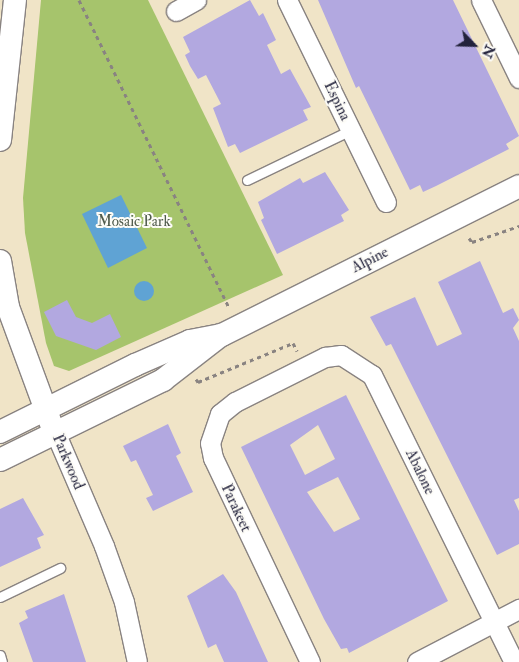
<!DOCTYPE html>
<html>
<head>
<meta charset="utf-8">
<style>
	body { margin:0 }
	#map { position:relative; width:519px; height:662px; overflow:hidden; background:#f0e4c7; font-family:"IM FELL Double Pica",serif }
	div>[style] { position:absolute }
	.green>* { inset:0; background:#a6c46c }
	.water>* { inset:0; background:#5fa3d4 }
	.round { border-radius:50% }
	.building>* { inset:0; background:#b2a8e0 }
	.path>* { height:3px; margin-top:-1.5px; transform-origin:0; background:repeating-linear-gradient(90deg,#898381 0 4px,transparent 0 8px) }
	.roads { filter:drop-shadow(1px 0 #898381) drop-shadow(-1px 0 #898381) drop-shadow(0 1px #898381) drop-shadow(0 -1px #898381) }
	.service>* { height:9px; margin:-4.5px; padding:0 4.5px; transform-origin:4.5px; border-radius:4.5px; background:#fff }
	.minor>* { height:19px; margin:-9.5px; padding:0 9.5px; transform-origin:9.5px; border-radius:9.5px; background:#fff }
	.tertiary>* { height:22px; margin:-11px; padding:0 11px; transform-origin:11px; border-radius:11px; background:#fff }
	span { translate:-50% -50%; white-space:nowrap; text-align:center; line-height:1.15; -webkit-text-stroke:4px #fdfcf7; paint-order:stroke }
	.street-label { font-size:15px; color:#22223b }
	.park-label { font-size:15px; color:#505b4c }
	.north { position:absolute; left:449px; top:20px; width:50px; height:50px; -webkit-text-stroke:4px #fdfcf7; paint-order:stroke; rotate:114deg; font-size:14px; font-weight:700; line-height:20px; text-align:center; color:#22223b }
	.north::after { content:''; display:block; margin:auto; width:18px; height:22px; background:#22223b; clip-path:polygon(50% 0,100% 100%,50% 72%,0 100%) }
</style>
</head>
<body>
<div id="map">
	<div class="green">
		<div style="clip-path:polygon(41px 0,148px 0,283px 275px,69px 371px,54px 366px,46px 343px,25px 233px,23px 198px)"></div>
	</div>
	<div class="water">
		<div style="clip-path:polygon(121px 195px,147px 248px,108px 268px,82px 214px)"></div>
		<div class="round" style="left:134px;top:281px;width:20px;height:20px"></div>
	</div>
	<div class="building">
		<div style="clip-path:polygon(250px 0,259px 16px,263px 13px,276px 40px,267px 45px,281px 74px,290px 69px,311px 107px,303px 110px,308px 120px,240px 153px,235px 144px,228px 147px,213px 108px,221px 104px,206px 75px,198px 79px,190px 66px,185px 55px,190px 52px,183px 37px)"></div>
		<div style="clip-path:polygon(318px 0,453px 0,519px 136px,506px 144px,509px 149px,436px 186px,423px 192px,420px 185px,410px 190px,359px 86px,356px 88px)"></div>
		<div style="clip-path:polygon(325px 172px,349px 210px,341px 215px,344px 221px,277px 254px,261px 220px,264px 218px,258px 202px,300px 178px,303px 183px)"></div>
		<div style="clip-path:polygon(480px 261px,503px 313px,513px 308px,519px 320px,513px 328px,519px 341px,519px 498px,514px 500px,519px 511px,519px 544px,497px 555px,391px 344px,386px 346px,370px 317px,415px 297px,437px 346px,462px 334px,438px 282px)"></div>
		<div style="clip-path:polygon(67px 300px,76px 317px,92px 323px,110px 314px,121px 337px,96px 350px,56px 336px,44px 312px)"></div>
		<div style="clip-path:polygon(evenodd,346px 395px,448px 601px,349px 653px,347px 648px,341px 649px,324px 619px,241px 447px,346px 395px,318px 425px,335px 459px,305px 475px,290px 445px,318px 425px,346px 395px,338px 477px,360px 519px,334px 532px,307px 492px,338px 477px)"></div>
		<div style="clip-path:polygon(168px 424px,181px 453px,176px 456px,193px 492px,153px 511px,146px 498px,153px 495px,136px 460px,131px 462px,123px 446px)"></div>
		<div style="clip-path:polygon(23px 498px,44px 535px,37px 538px,41px 548px,0 567px,0 509px)"></div>
		<div style="clip-path:polygon(223px 574px,236px 592px,268px 662px,224px 662px,216px 644px,208px 648px,187px 596px)"></div>
		<div style="clip-path:polygon(64px 594px,86px 662px,33px 662px,19px 623px,28px 618px,25px 611px)"></div>
	</div>
	<div class="path">
		<div style="left:79px;top:0;width:342px;rotate:64deg"></div>
		<div style="left:469px;top:238px;width:5px;rotate:53deg"></div>
		<div style="left:472px;top:242px;width:50px;rotate:-18.8deg"></div>
		<div style="left:196px;top:379px;width:4px;rotate:56deg"></div>
		<div style="left:198px;top:382px;width:103px;rotate:-22.3deg"></div>
		<div style="left:293px;top:343px;width:9px;rotate:63deg"></div>
	</div>
	<div class="roads">
		<div class="service">
			<div style="left:247px;top:180px;width:115px;rotate:-25.7deg"></div>
			<div style="left:0;top:597px;width:67px;rotate:-25.8deg"></div>
			<div style="left:0;top:655px;width:7px;rotate:74deg"></div>
		</div>
		<div class="minor">
			<div style="left:287px;top:0;width:225px;rotate:63.9deg"></div>
			<div style="left:481px;top:0;width:87px;rotate:64deg"></div>
			<div style="left:176px;top:11px;width:23px;rotate:-29deg"></div>
			<div style="left:55px;top:432px;width:124px;rotate:66.7deg"></div>
			<div style="left:104px;top:546px;width:59px;rotate:70.3deg"></div>
			<div style="left:124px;top:602px;width:61px;rotate:77.8deg"></div>
			<div style="left:310px;top:662px;width:226px;rotate:-115.4deg"></div>
			<div style="left:213px;top:458px;width:15px;rotate:-101deg"></div>
			<div style="left:210px;top:443px;width:31px;rotate:-71deg"></div>
			<div style="left:220px;top:414px;width:19px;rotate:-39deg"></div>
			<div style="left:235px;top:402px;width:101px;rotate:-26.6deg"></div>
			<div style="left:325px;top:357px;width:16px;rotate:-7deg"></div>
			<div style="left:341px;top:355px;width:37px;rotate:33deg"></div>
			<div style="left:372px;top:375px;width:320px;rotate:63.7deg"></div>
			<div style="left:417px;top:662px;width:115px;rotate:-27.5deg"></div>
		</div>
		<div class="tertiary">
			<div style="left:0;top:140px;width:141px;rotate:-83.9deg"></div>
			<div style="left:0;top:261px;width:47px;rotate:80.1deg"></div>
			<div style="left:8px;top:307px;width:125px;rotate:69.8deg"></div>
			<div style="left:0;top:432px;width:151px;rotate:-26.4deg"></div>
			<div style="left:135px;top:365px;width:60px;rotate:-23.6deg"></div>
			<div style="left:190px;top:341px;width:33px;rotate:-11deg"></div>
			<div style="left:222px;top:335px;width:332px;rotate:-26.6deg"></div>
			<div style="left:0;top:460px;width:182px;rotate:-26.1deg"></div>
			<div style="left:163px;top:380px;width:73px;rotate:-37.8deg"></div>
		</div>
	</div>
	<div class="street-label">
		<span style="left:337px;top:101px;rotate:64deg">Espina</span>
		<span style="left:370px;top:260px;rotate:-27deg">Alpine</span>
		<span style="left:68px;top:462px;rotate:67deg">Parkwood</span>
		<span style="left:420px;top:472px;rotate:64deg">Abalone</span>
		<span style="left:236px;top:508px;rotate:65deg">Parakeet</span>
	</div>
	<div class="park-label">
		<span style="left:134px;top:222px">Mosaic Park</span>
	</div>
	<div class="north">N</div>
</div>
</body>
</html>
